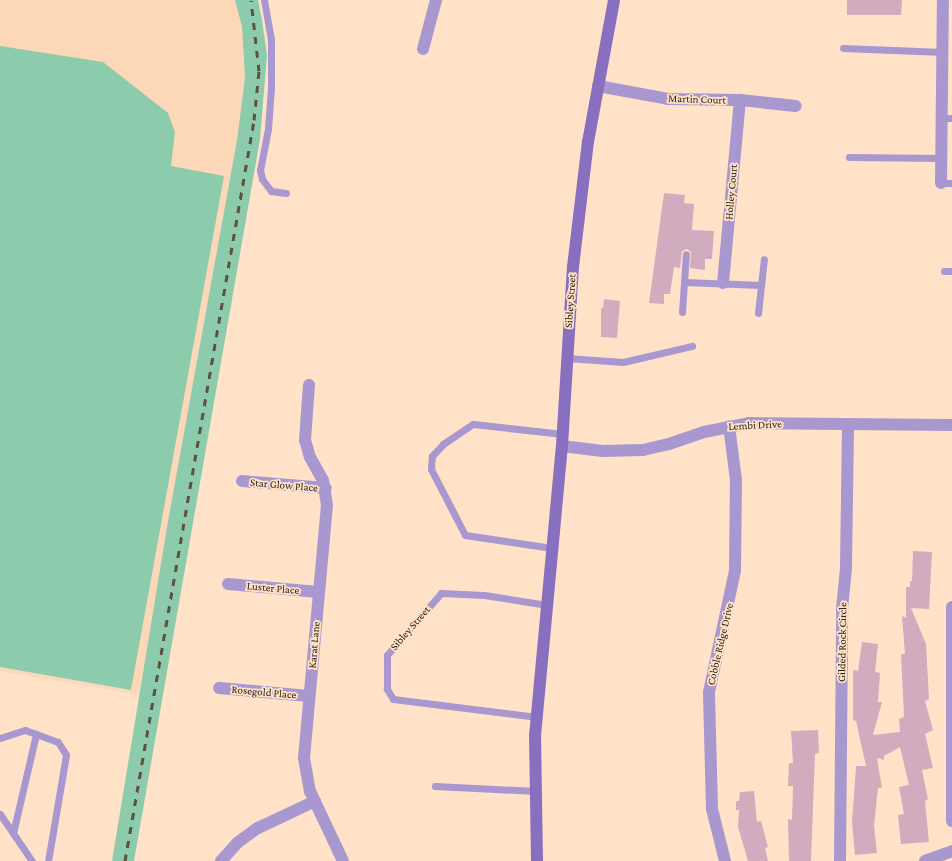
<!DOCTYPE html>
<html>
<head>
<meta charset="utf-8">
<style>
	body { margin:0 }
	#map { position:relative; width:952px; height:861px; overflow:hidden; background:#ffe2c8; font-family:"Crimson Pro",serif }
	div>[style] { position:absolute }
	.built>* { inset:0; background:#fcd8b9 }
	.green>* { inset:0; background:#8cccac }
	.building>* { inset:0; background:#d0acbe }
	.lane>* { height:7px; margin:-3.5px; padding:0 3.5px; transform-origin:3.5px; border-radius:3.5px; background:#a898cf }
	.street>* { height:12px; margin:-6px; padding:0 6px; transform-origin:6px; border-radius:6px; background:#a898cf }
	.secondary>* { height:12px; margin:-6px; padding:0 6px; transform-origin:6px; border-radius:6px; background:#896fc0 }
	.rail>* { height:3px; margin-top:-1.5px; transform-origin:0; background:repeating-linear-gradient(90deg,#5f5042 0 7px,transparent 0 14px) }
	span { translate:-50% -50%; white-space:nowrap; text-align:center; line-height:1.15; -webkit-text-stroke:3.5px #ffe2c8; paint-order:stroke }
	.street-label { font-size:11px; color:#2d2218 }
</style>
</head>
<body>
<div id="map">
	<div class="built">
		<div style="clip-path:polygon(0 0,235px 0,242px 27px,245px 78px,237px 141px,139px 695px,0 671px)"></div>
	</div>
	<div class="green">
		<div style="clip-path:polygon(235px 0,258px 0,262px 20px,267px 55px,260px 139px,134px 861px,112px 861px,167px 527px,237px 140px,245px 78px,242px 27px)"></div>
		<div style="clip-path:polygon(0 46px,103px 62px,168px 113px,175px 132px,171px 166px,224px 176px,131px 690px,0 667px)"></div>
	</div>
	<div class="building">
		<div style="clip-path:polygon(847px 0,902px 0,901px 15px,847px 15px)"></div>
		<div style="clip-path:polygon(664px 193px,685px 195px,684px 203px,694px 204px,692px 230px,714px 231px,712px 259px,705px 259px,705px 270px,690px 268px,691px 252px,687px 249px,682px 251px,680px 268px,674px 267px,670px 294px,664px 294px,664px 304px,649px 303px)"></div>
		<div style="clip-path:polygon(604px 299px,620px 301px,617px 338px,601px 337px,601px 308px,603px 308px)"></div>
		<div style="clip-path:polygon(913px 551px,932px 552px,929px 609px,911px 608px,926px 644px,929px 699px,925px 701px,933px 730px,925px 734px,933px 768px,922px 770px,928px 799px,925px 801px,929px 842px,901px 844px,898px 815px,904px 814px,899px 787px,909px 785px,900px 747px,884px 756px,884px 760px,877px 758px,882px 788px,878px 788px,874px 826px,877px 853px,855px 855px,852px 822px,856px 766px,866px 766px,856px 721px,853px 720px,853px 670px,858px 671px,862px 642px,878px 644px,875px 672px,880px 673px,878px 702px,882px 702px,873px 735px,900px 732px,899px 719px,904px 717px,901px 654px,905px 654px,902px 616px,906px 618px,906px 587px,910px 587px,910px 581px,912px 581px)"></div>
		<div style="clip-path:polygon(818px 730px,819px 753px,815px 754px,811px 861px,789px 861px,788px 819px,792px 820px,793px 786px,788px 786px,789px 763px,793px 763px,791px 731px)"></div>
		<div style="clip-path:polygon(754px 791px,757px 822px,761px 821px,768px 847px,765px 848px,768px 861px,748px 861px,738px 827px,739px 810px,736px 810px,736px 801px,739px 801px,740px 792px)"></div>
	</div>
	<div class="lane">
		<div style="left:264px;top:0;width:40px;rotate:80deg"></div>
		<div style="left:271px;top:39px;width:49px;rotate:90deg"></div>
		<div style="left:271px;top:88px;width:41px;rotate:94.2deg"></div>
		<div style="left:268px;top:129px;width:42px;rotate:101deg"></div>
		<div style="left:260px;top:170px;width:9px;rotate:77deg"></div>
		<div style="left:262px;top:179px;width:15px;rotate:53deg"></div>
		<div style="left:271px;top:191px;width:15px;rotate:8deg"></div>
		<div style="left:843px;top:48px;width:100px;rotate:2.3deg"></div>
		<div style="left:943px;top:118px;width:9px"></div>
		<div style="left:849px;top:157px;width:93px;rotate:0.6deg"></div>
		<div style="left:941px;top:183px;width:11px"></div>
		<div style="left:944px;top:271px;width:8px"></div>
		<div style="left:684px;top:282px;width:77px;rotate:2.2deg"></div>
		<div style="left:682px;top:312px;width:58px;rotate:-86.1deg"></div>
		<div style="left:758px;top:313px;width:54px;rotate:-83.7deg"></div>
		<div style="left:567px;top:358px;width:56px;rotate:4.1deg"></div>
		<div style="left:623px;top:362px;width:71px;rotate:-13.1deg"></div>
		<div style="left:552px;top:548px;width:88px;rotate:-171.5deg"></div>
		<div style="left:465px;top:535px;width:74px;rotate:-117.3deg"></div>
		<div style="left:431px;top:469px;width:13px;rotate:-86deg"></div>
		<div style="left:432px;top:456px;width:16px;rotate:-47deg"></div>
		<div style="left:443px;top:444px;width:36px;rotate:-34deg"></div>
		<div style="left:473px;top:424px;width:90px;rotate:6.4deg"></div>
		<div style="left:537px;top:717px;width:145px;rotate:-172.9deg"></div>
		<div style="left:393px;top:699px;width:12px;rotate:-121deg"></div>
		<div style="left:387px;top:689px;width:34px;rotate:-90deg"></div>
		<div style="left:387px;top:655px;width:82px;rotate:-48.9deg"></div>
		<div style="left:441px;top:593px;width:43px;rotate:2.7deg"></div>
		<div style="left:484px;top:595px;width:64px;rotate:9deg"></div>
		<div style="left:0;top:738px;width:26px;rotate:-18deg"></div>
		<div style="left:25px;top:730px;width:35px;rotate:20deg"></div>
		<div style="left:58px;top:742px;width:15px;rotate:58deg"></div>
		<div style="left:66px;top:755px;width:108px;rotate:99.6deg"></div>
		<div style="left:435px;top:786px;width:101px;rotate:2.8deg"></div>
		<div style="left:0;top:814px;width:57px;rotate:55.8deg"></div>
		<div style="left:13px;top:833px;width:102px;rotate:-76.9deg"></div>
	</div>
	<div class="street">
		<div style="left:423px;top:49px;width:51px;rotate:-75.1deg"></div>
		<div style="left:598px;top:86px;width:71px;rotate:10.5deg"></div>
		<div style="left:668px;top:99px;width:72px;rotate:0.8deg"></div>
		<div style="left:740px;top:100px;width:56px;rotate:6.1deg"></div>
		<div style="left:941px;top:183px;width:183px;rotate:-89.4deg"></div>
		<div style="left:723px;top:283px;width:184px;rotate:-84.7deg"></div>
		<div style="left:309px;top:385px;width:55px;rotate:94.2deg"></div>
		<div style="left:305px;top:440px;width:18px;rotate:74deg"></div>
		<div style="left:310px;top:457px;width:26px;rotate:61deg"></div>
		<div style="left:323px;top:480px;width:25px;rotate:81deg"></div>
		<div style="left:327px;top:505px;width:254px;rotate:95.2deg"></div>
		<div style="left:304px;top:758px;width:34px;rotate:80deg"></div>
		<div style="left:310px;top:791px;width:77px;rotate:64.8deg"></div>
		<div style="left:562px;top:446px;width:41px;rotate:7deg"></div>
		<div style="left:603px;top:451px;width:40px;rotate:-1.4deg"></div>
		<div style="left:643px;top:450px;width:27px;rotate:-13deg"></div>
		<div style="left:669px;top:444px;width:37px;rotate:-19deg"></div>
		<div style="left:704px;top:432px;width:47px;rotate:-11.1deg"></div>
		<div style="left:750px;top:423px;width:202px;rotate:0.6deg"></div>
		<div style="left:242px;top:481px;width:84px;rotate:4.8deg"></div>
		<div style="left:228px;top:584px;width:91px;rotate:5deg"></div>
		<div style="left:952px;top:607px;width:214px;rotate:90deg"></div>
		<div style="left:219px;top:688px;width:90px;rotate:5.1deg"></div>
		<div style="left:221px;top:861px;width:24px;rotate:-48deg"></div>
		<div style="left:237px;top:843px;width:26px;rotate:-36deg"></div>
		<div style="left:258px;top:828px;width:63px;rotate:-25.3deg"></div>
		<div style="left:725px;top:861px;width:54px;rotate:-104deg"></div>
		<div style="left:712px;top:809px;width:117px;rotate:-91.5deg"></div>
		<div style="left:709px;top:692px;width:124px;rotate:-77.9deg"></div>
		<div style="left:735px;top:571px;width:91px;rotate:-89.4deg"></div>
		<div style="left:736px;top:480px;width:54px;rotate:-97.4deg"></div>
		<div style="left:840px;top:861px;width:252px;rotate:-89.5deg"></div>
		<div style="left:842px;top:609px;width:41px;rotate:-84.4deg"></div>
		<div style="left:846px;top:568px;width:144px;rotate:-89.2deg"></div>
		<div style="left:925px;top:861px;width:29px;rotate:-20deg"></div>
	</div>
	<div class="secondary">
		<div style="left:537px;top:861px;width:125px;rotate:-90.9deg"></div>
		<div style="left:535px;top:736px;width:291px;rotate:-84.7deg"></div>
		<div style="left:562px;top:446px;width:179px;rotate:-86.5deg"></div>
		<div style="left:573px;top:267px;width:126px;rotate:-83.2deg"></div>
		<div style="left:588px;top:142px;width:144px;rotate:-79.6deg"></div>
	</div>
	<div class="rail">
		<div style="left:125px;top:861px;width:752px;rotate:-80.12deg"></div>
		<div style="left:254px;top:120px;width:49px;rotate:-84.2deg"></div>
		<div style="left:259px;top:71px;width:71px;rotate:-96.4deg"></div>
	</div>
	<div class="street-label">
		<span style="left:697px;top:99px;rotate:2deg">Martin Court</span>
		<span style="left:731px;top:192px;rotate:-85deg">Holley Court</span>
		<span style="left:570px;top:301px;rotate:-86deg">Sibley Street</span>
		<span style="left:755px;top:425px;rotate:-3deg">Lembi Drive</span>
		<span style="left:284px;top:485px;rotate:5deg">Star Glow Place</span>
		<span style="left:273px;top:588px;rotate:5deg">Luster Place</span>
		<span style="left:410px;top:628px;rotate:-49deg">Sibley Street</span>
		<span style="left:842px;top:642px;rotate:-89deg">Gilded Rock Circle</span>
		<span style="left:720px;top:644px;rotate:-77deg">Cobble Ridge Drive</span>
		<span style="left:314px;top:645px;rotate:-85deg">Karat Lane</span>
		<span style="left:264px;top:692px;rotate:5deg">Rosegold Place</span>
	</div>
</div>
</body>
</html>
